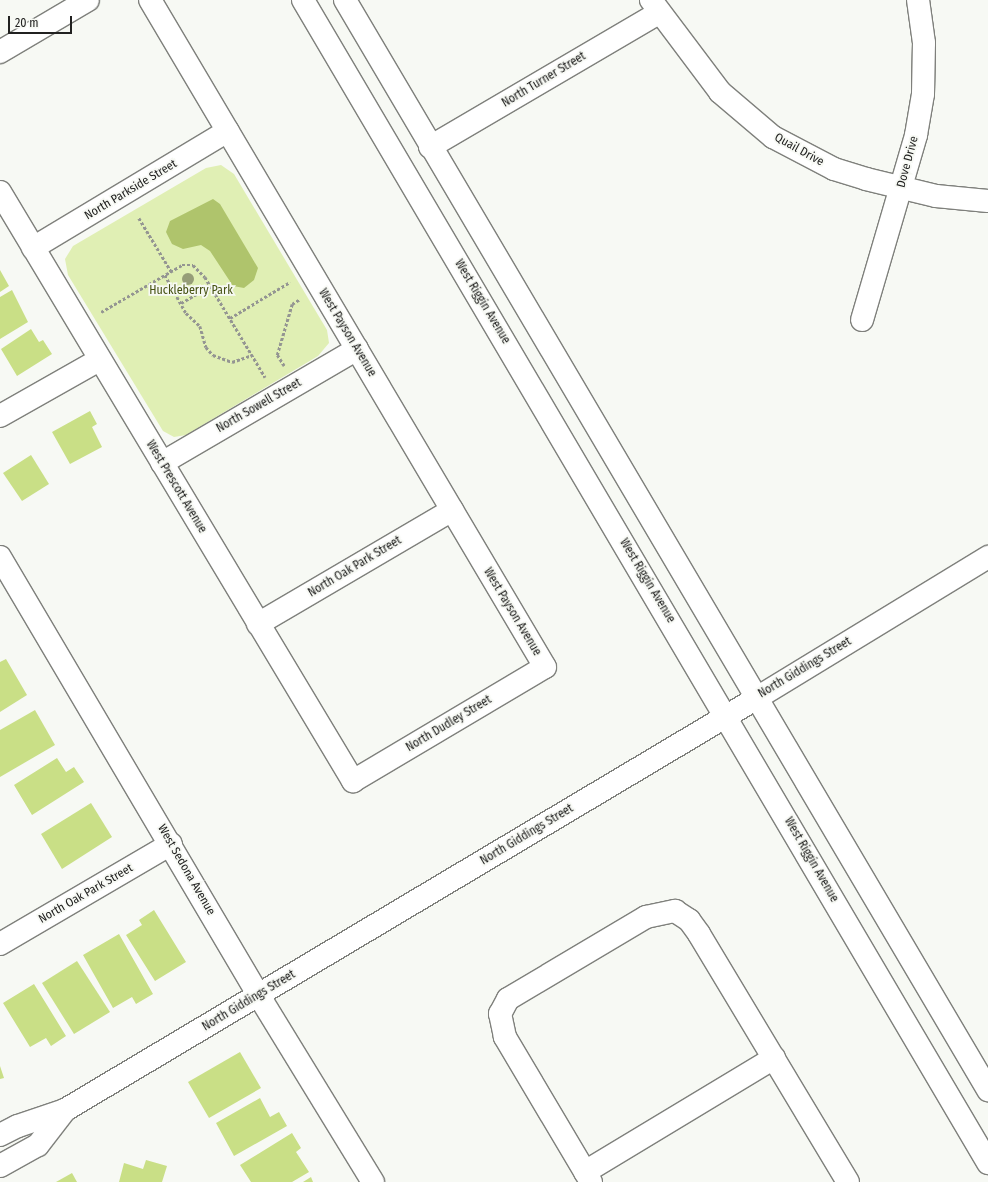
<!DOCTYPE html>
<html>
<head>
<meta charset="utf-8">
<style>
	body { margin:0 }
	#map { position:relative; width:988px; height:1182px; overflow:hidden; background:#f7f9f4; font-family:"Fira Sans Condensed",sans-serif }
	div>[style] { position:absolute }
	.green>* { inset:0; background:#e0efb4 }
	.water>* { inset:0; background:#afc46c }
	.building>* { inset:0; background:#c9df86 }
	.path>* { height:2.5px; margin-top:-1.25px; transform-origin:0; background:repeating-linear-gradient(90deg,#949592 0 3px,transparent 0 5px) }
	.roads { filter:drop-shadow(1px 0 #7f807c) drop-shadow(-1px 0 #7f807c) drop-shadow(0 1px #7f807c) drop-shadow(0 -1px #7f807c) }
	.minor>* { height:22px; margin:-11px; padding:0 11px; transform-origin:11px; border-radius:11px; background:#fff }
	.major>* { height:22px; margin:-11px; padding:0 11px; transform-origin:11px; border-radius:11px; background:#fff }
	.trees>* { width:12px; height:12px; margin:-6px; border-radius:50%; background:#969d78 }
	span { translate:-50% -50%; white-space:nowrap; text-align:center; line-height:1.15; -webkit-text-stroke:3.5px #f7f9f4; paint-order:stroke }
	.street-label { font-size:12px; color:#212120 }
	.park-label { font-size:12px; color:#465212 }
	.scale { position:absolute; left:8px; top:16px; width:64px; height:18px; box-sizing:border-box; border:2px solid #212120; border-top:0; padding-left:5px; font-size:12px; line-height:14px; white-space:nowrap; color:#212120; -webkit-text-stroke:3px #f7f9f4; paint-order:stroke }
</style>
</head>
<body>
<div id="map">
	<div class="green">
		<div style="clip-path:polygon(221px 165px,234px 174px,327px 330px,329px 343px,318px 356px,186px 435px,174px 437px,163px 431px,68px 275px,65px 259px,73px 246px,206px 168px)"></div>
	</div>
	<div class="water">
		<div style="clip-path:polygon(213px 199px,220px 204px,258px 268px,254px 280px,244px 288px,233px 286px,210px 251px,201px 245px,183px 249px,172px 244px,166px 232px,170px 221px)"></div>
	</div>
	<div class="building">
		<div style="clip-path:polygon(0 270px,9px 286px,0 292px)"></div>
		<div style="clip-path:polygon(12px 290px,28px 322px,0 339px,0 297px)"></div>
		<div style="clip-path:polygon(31px 329px,39px 342px,43px 340px,52px 354px,17px 376px,1px 349px)"></div>
		<div style="clip-path:polygon(90px 411px,97px 424px,92px 427px,102px 447px,70px 464px,52px 432px)"></div>
		<div style="clip-path:polygon(31px 455px,49px 484px,22px 501px,3px 473px)"></div>
		<div style="clip-path:polygon(6px 659px,27px 695px,0 712px,0 662px)"></div>
		<div style="clip-path:polygon(35px 710px,55px 745px,0 777px,0 730px)"></div>
		<div style="clip-path:polygon(57px 758px,66px 772px,74px 767px,84px 782px,32px 815px,14px 785px)"></div>
		<div style="clip-path:polygon(91px 803px,112px 837px,62px 869px,41px 834px)"></div>
		<div style="clip-path:polygon(154px 910px,186px 962px,155px 981px,126px 935px,142px 925px,139px 920px)"></div>
		<div style="clip-path:polygon(119px 934px,153px 994px,136px 1004px,132px 997px,113px 1008px,83px 955px)"></div>
		<div style="clip-path:polygon(77px 961px,110px 1012px,74px 1034px,42px 983px)"></div>
		<div style="clip-path:polygon(34px 984px,66px 1036px,51px 1046px,46px 1038px,30px 1047px,3px 1003px)"></div>
		<div style="clip-path:polygon(240px 1052px,261px 1088px,209px 1118px,188px 1082px)"></div>
		<div style="clip-path:polygon(0 1066px,4px 1078px,0 1079px)"></div>
		<div style="clip-path:polygon(260px 1098px,270px 1117px,279px 1112px,287px 1126px,234px 1156px,216px 1123px)"></div>
		<div style="clip-path:polygon(292px 1133px,301px 1148px,296px 1152px,309px 1172px,292px 1182px,251px 1182px,240px 1165px)"></div>
		<div style="clip-path:polygon(146px 1160px,167px 1166px,162px 1182px,119px 1182px,124px 1163px,143px 1169px)"></div>
		<div style="clip-path:polygon(72px 1173px,77px 1182px,56px 1182px)"></div>
		<div style="clip-path:polygon(311px 1177px,313px 1182px,303px 1182px)"></div>
	</div>
	<div class="path">
		<div style="left:139px;top:218px;width:62px;rotate:58.9deg"></div>
		<div style="left:165px;top:275px;width:43px;rotate:61.1deg"></div>
		<div style="left:186px;top:313px;width:19px;rotate:43deg"></div>
		<div style="left:200px;top:326px;width:22px;rotate:74deg"></div>
		<div style="left:206px;top:347px;width:11px;rotate:49deg"></div>
		<div style="left:213px;top:355px;width:20px;rotate:20deg"></div>
		<div style="left:232px;top:362px;width:21px;rotate:-19deg"></div>
		<div style="left:181px;top:303px;width:34px;rotate:-30deg"></div>
		<div style="left:101px;top:312px;width:94px;rotate:-30.1deg"></div>
		<div style="left:182px;top:265px;width:11px"></div>
		<div style="left:193px;top:265px;width:17px;rotate:45deg"></div>
		<div style="left:205px;top:277px;width:117px;rotate:59deg"></div>
		<div style="left:230px;top:318px;width:70px;rotate:-31deg"></div>
		<div style="left:284px;top:366px;width:13px;rotate:-122deg"></div>
		<div style="left:277px;top:355px;width:53px;rotate:-73.6deg"></div>
		<div style="left:292px;top:304px;width:9px;rotate:-32deg"></div>
	</div>
	<div class="roads">
		<div class="minor">
			<div style="left:651px;top:0;width:115px;rotate:53.1deg"></div>
			<div style="left:720px;top:92px;width:70px;rotate:40.3deg"></div>
			<div style="left:773px;top:137px;width:69px;rotate:27.7deg"></div>
			<div style="left:834px;top:169px;width:34px;rotate:17deg"></div>
			<div style="left:866px;top:179px;width:72px;rotate:13.7deg"></div>
			<div style="left:936px;top:196px;width:52px;rotate:5.5deg"></div>
			<div style="left:0;top:52px;width:102px;rotate:-30.6deg"></div>
			<div style="left:430px;top:147px;width:264px;rotate:-30.4deg"></div>
			<div style="left:0;top:192px;width:687px;rotate:59.06deg"></div>
			<div style="left:353px;top:781px;width:223px;rotate:-30.7deg"></div>
			<div style="left:545px;top:667px;width:775px;rotate:-120.63deg"></div>
			<div style="left:33px;top:248px;width:227px;rotate:-31deg"></div>
			<div style="left:862px;top:320px;width:193px;rotate:-73.7deg"></div>
			<div style="left:916px;top:135px;width:42px;rotate:-80.3deg"></div>
			<div style="left:923px;top:94px;width:51px;rotate:-88.9deg"></div>
			<div style="left:924px;top:43px;width:43px;rotate:-97.9deg"></div>
			<div style="left:0;top:416px;width:114px;rotate:-29.5deg"></div>
			<div style="left:162px;top:463px;width:226px;rotate:-30.3deg"></div>
			<div style="left:0;top:557px;width:510px;rotate:59.46deg"></div>
			<div style="left:259px;top:996px;width:218px;rotate:58.5deg"></div>
			<div style="left:258px;top:624px;width:225px;rotate:-30.4deg"></div>
			<div style="left:0;top:944px;width:198px;rotate:-30.3deg"></div>
			<div style="left:0;top:1135px;width:20px;rotate:-27deg"></div>
			<div style="left:18px;top:1126px;width:50px;rotate:-18.8deg"></div>
			<div style="left:65px;top:1110px;width:805px;rotate:-30.77deg"></div>
			<div style="left:757px;top:698px;width:271px;rotate:-31.4deg"></div>
			<div style="left:0;top:1166px;width:43px;rotate:-28.9deg"></div>
			<div style="left:38px;top:1145px;width:44px;rotate:-52.4deg"></div>
			<div style="left:585px;top:1172px;width:221px;rotate:-31.1deg"></div>
			<div style="left:591px;top:1182px;width:169px;rotate:-120.7deg"></div>
			<div style="left:505px;top:1037px;width:24px;rotate:-102deg"></div>
			<div style="left:500px;top:1014px;width:17px;rotate:-62deg"></div>
			<div style="left:508px;top:999px;width:161px;rotate:-30.7deg"></div>
			<div style="left:646px;top:917px;width:30px;rotate:-12deg"></div>
			<div style="left:675px;top:911px;width:17px;rotate:33deg"></div>
			<div style="left:689px;top:920px;width:17px;rotate:54deg"></div>
			<div style="left:699px;top:934px;width:289px;rotate:59deg"></div>
		</div>
		<div class="major">
			<div style="left:303px;top:0;width:1350px;rotate:59.5deg"></div>
			<div style="left:345px;top:0;width:1266px;rotate:59.46deg"></div>
		</div>
	</div>
	<div class="trees">
		<div style="left:188px;top:279px"></div>
	</div>
	<div class="street-label">
		<span style="left:544px;top:80px;rotate:-31deg">North Turner Street</span>
		<span style="left:799px;top:150px;rotate:29deg">Quail Drive</span>
		<span style="left:908px;top:162px;rotate:-75deg">Dove Drive</span>
		<span style="left:131px;top:190px;rotate:-31deg">North Parkside Street</span>
		<span style="left:482px;top:302px;rotate:59deg">West Riggin Avenue</span>
		<span style="left:347px;top:333px;rotate:59deg">West Payson Avenue</span>
		<span style="left:259px;top:406px;rotate:-30deg">North Sowell Street</span>
		<span style="left:176px;top:487px;rotate:59deg">West Prescott Avenue</span>
		<span style="left:355px;top:567px;rotate:-31deg">North Oak Park Street</span>
		<span style="left:647px;top:581px;rotate:59deg">West Riggin Avenue</span>
		<span style="left:512px;top:612px;rotate:59deg">West Payson Avenue</span>
		<span style="left:805px;top:668px;rotate:-31deg">North Giddings Street</span>
		<span style="left:449px;top:724px;rotate:-31deg">North Dudley Street</span>
		<span style="left:527px;top:835px;rotate:-31deg">North Giddings Street</span>
		<span style="left:811px;top:860px;rotate:60deg">West Riggin Avenue</span>
		<span style="left:186px;top:870px;rotate:60deg">West Sedona Avenue</span>
		<span style="left:86px;top:894px;rotate:-30deg">North Oak Park Street</span>
		<span style="left:249px;top:1001px;rotate:-31deg">North Giddings Street</span>
	</div>
	<div class="park-label">
		<span style="left:191px;top:291px">Huckleberry Park</span>
	</div>
	<div class="scale">20 m</div>
</div>
</body>
</html>
